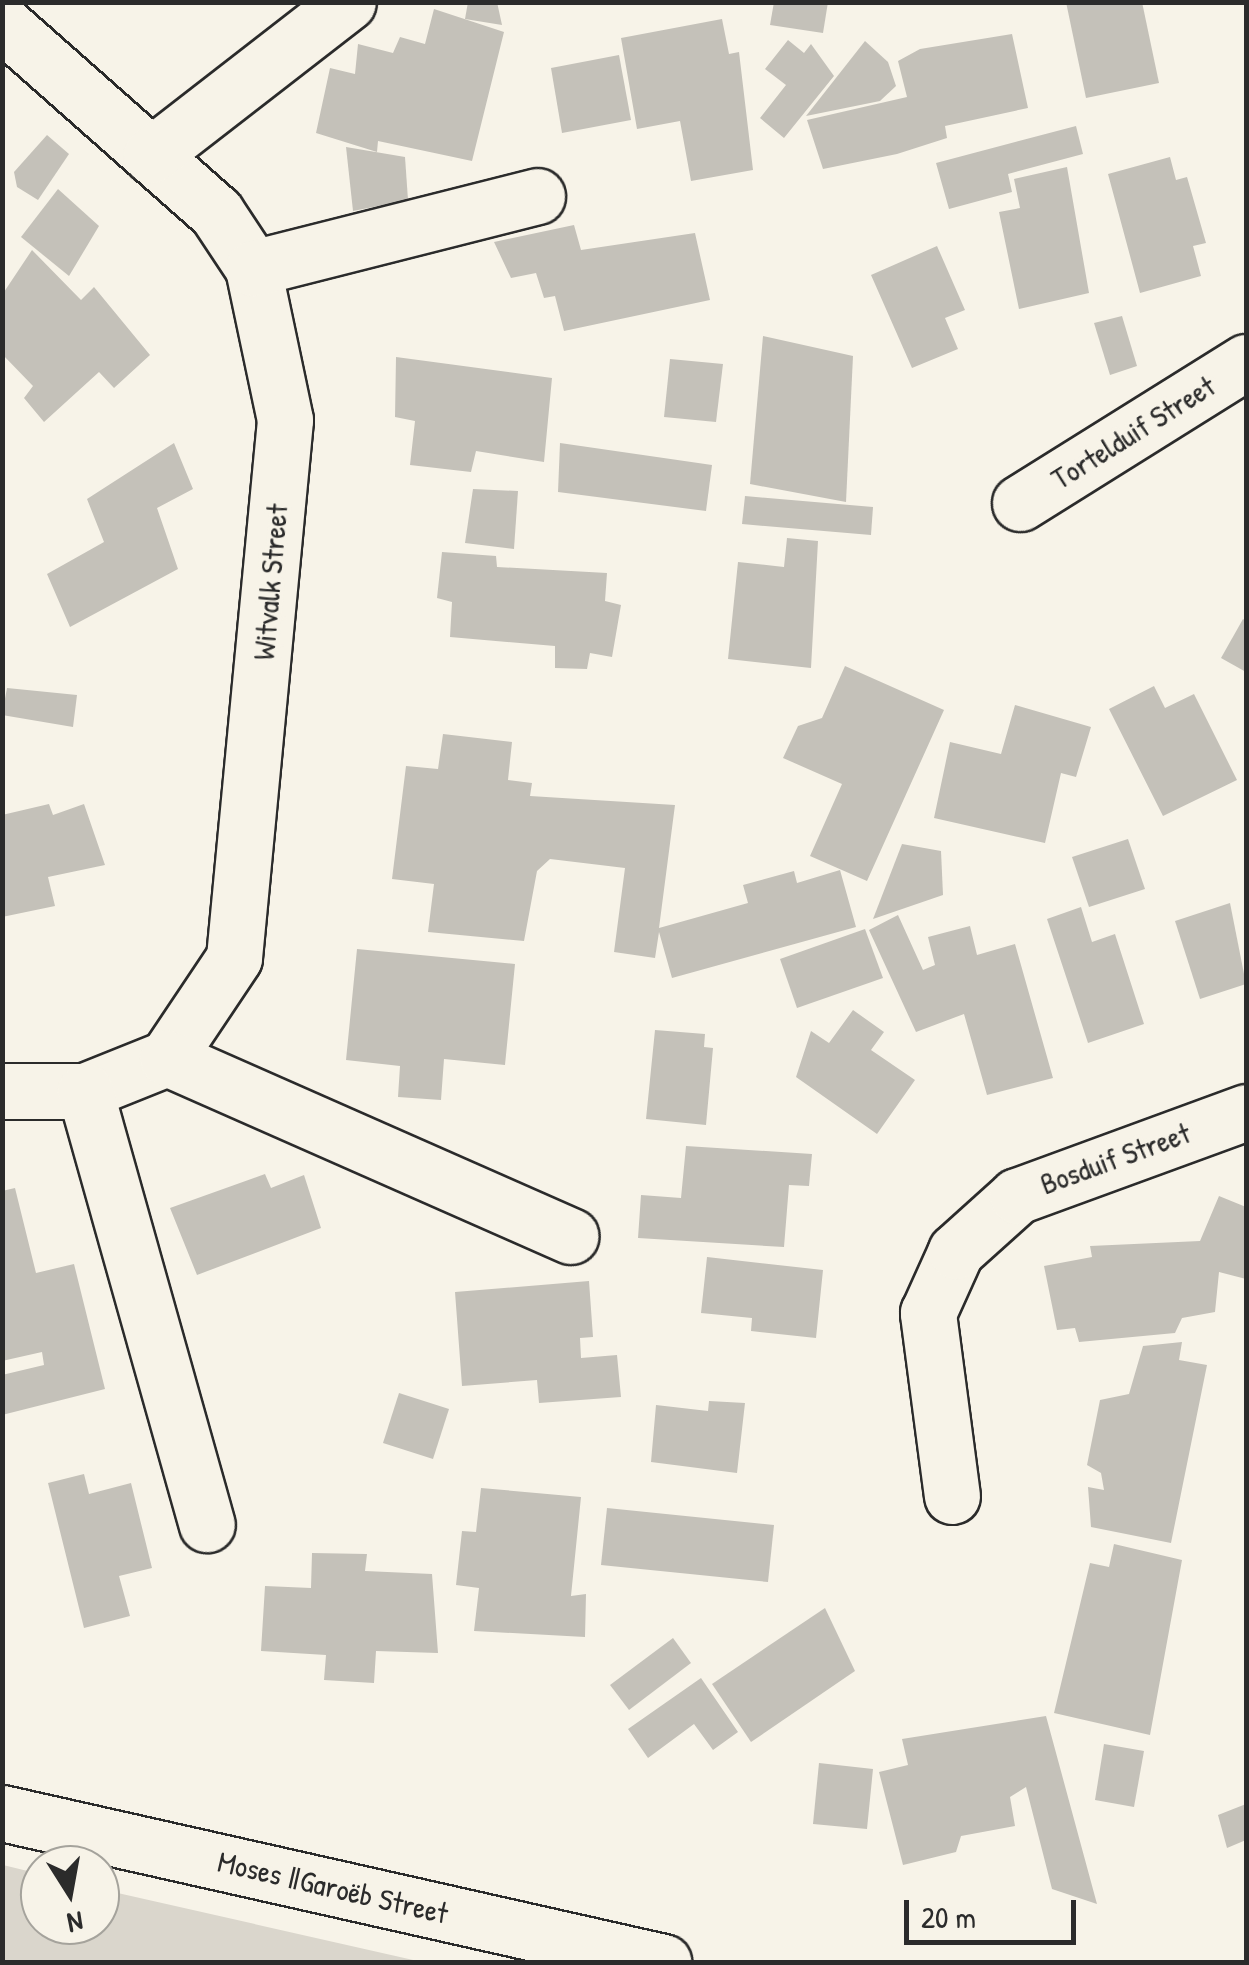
<!DOCTYPE html>
<html>
<head>
<meta charset="utf-8">
<style>
	body { margin:0 }
	#map { position:relative; width:1249px; height:1965px; overflow:hidden; background:#f7f3e8; font-family:"Patrick Hand",sans-serif }
	div>[style] { position:absolute }
	.green>* { inset:0; background:#dad6cc }
	.building>* { inset:0; background:#c4c1b9 }
	.roads { filter:drop-shadow(2px 0 #2b2b2b) drop-shadow(-2px 0 #2b2b2b) drop-shadow(0 2px #2b2b2b) drop-shadow(0 -2px #2b2b2b) }
	.minor>* { height:55px; margin:-27.5px; padding:0 27.5px; transform-origin:27.5px; border-radius:27.5px; background:#f7f3e8 }
	.major>* { height:55px; margin:-27.5px; padding:0 27.5px; transform-origin:27.5px; border-radius:27.5px; background:#f7f3e8 }
	span { translate:-50% -50%; white-space:nowrap; text-align:center; line-height:1.15; -webkit-text-stroke:8px #f7f3e8; paint-order:stroke }
	.street-label { font-size:30px; color:#2b2b2b }
	.frame { position:absolute; inset:0; border:5px solid #2b2b2b; pointer-events:none }
	.north { position:absolute; left:20px; top:1845px; width:100px; height:100px; box-sizing:border-box; background:#f7f3e8; border:2px solid #a5a39c; border-radius:50%; rotate:169deg; font-size:28px; font-weight:700; line-height:40px; text-align:center; color:#2b2b2b }
	.north::after { content:''; display:block; margin:auto; width:35px; height:45px; background:#2b2b2b; clip-path:polygon(50% 0,100% 100%,50% 72%,0 100%) }
	.scale { position:absolute; left:904px; top:1900px; width:172px; height:45px; box-sizing:border-box; border:5px solid #2b2b2b; border-top:0; padding-left:12px; font-size:30px; line-height:35px; white-space:nowrap; color:#2b2b2b; -webkit-text-stroke:8px #f7f3e8; paint-order:stroke }
</style>
</head>
<body>
<div id="map">
	<div class="green">
		<div style="clip-path:polygon(3px 1865px,40px 1874px,40px 1925px,100px 1925px,100px 1889px,422px 1962px,3px 1962px)"></div>
	</div>
	<div class="building">
		<div style="clip-path:polygon(468px 2px,497px 2px,502px 25px,465px 19px)"></div>
		<div style="clip-path:polygon(774px 2px,828px 2px,823px 33px,770px 25px)"></div>
		<div style="clip-path:polygon(1066px 2px,1142px 2px,1159px 83px,1086px 98px)"></div>
		<div style="clip-path:polygon(434px 9px,504px 32px,472px 161px,378px 141px,377px 152px,316px 133px,330px 68px,355px 74px,358px 44px,393px 53px,400px 37px,425px 44px)"></div>
		<div style="clip-path:polygon(722px 19px,729px 54px,739px 52px,753px 170px,691px 181px,680px 121px,637px 129px,621px 38px)"></div>
		<div style="clip-path:polygon(1012px 34px,1028px 108px,945px 126px,947px 138px,897px 154px,823px 169px,807px 120px,907px 97px,898px 61px,920px 49px)"></div>
		<div style="clip-path:polygon(788px 40px,804px 53px,811px 44px,834px 76px,784px 138px,760px 118px,786px 85px,765px 69px)"></div>
		<div style="clip-path:polygon(865px 41px,888px 62px,896px 86px,880px 101px,806px 116px)"></div>
		<div style="clip-path:polygon(619px 55px,631px 120px,562px 133px,551px 68px)"></div>
		<div style="clip-path:polygon(1076px 126px,1083px 154px,1008px 174px,1012px 192px,949px 209px,936px 163px)"></div>
		<div style="clip-path:polygon(47px 135px,69px 154px,38px 200px,17px 187px,14px 172px)"></div>
		<div style="clip-path:polygon(346px 147px,405px 157px,408px 200px,353px 211px)"></div>
		<div style="clip-path:polygon(1170px 157px,1176px 180px,1187px 177px,1206px 243px,1193px 246px,1201px 276px,1140px 293px,1108px 174px)"></div>
		<div style="clip-path:polygon(1067px 167px,1089px 293px,1019px 309px,999px 212px,1020px 208px,1014px 179px)"></div>
		<div style="clip-path:polygon(58px 189px,99px 226px,69px 276px,21px 237px)"></div>
		<div style="clip-path:polygon(574px 225px,581px 250px,695px 233px,710px 300px,564px 331px,555px 296px,544px 298px,536px 273px,511px 278px,494px 242px)"></div>
		<div style="clip-path:polygon(937px 246px,965px 310px,945px 318px,958px 349px,912px 368px,871px 275px)"></div>
		<div style="clip-path:polygon(32px 250px,81px 300px,94px 287px,150px 355px,114px 388px,99px 372px,44px 422px,24px 398px,33px 386px,2px 354px,2px 295px)"></div>
		<div style="clip-path:polygon(1122px 316px,1137px 366px,1110px 375px,1094px 323px)"></div>
		<div style="clip-path:polygon(763px 336px,853px 356px,846px 502px,750px 484px)"></div>
		<div style="clip-path:polygon(396px 357px,552px 378px,544px 462px,476px 451px,471px 472px,410px 465px,415px 421px,395px 417px)"></div>
		<div style="clip-path:polygon(670px 359px,723px 364px,716px 422px,664px 417px)"></div>
		<div style="clip-path:polygon(174px 443px,193px 489px,157px 508px,178px 569px,70px 627px,47px 574px,104px 542px,87px 499px)"></div>
		<div style="clip-path:polygon(560px 443px,712px 465px,706px 511px,558px 492px)"></div>
		<div style="clip-path:polygon(473px 489px,518px 491px,514px 549px,465px 543px)"></div>
		<div style="clip-path:polygon(745px 496px,873px 507px,871px 535px,742px 524px)"></div>
		<div style="clip-path:polygon(787px 538px,818px 541px,811px 668px,728px 659px,738px 562px,784px 567px)"></div>
		<div style="clip-path:polygon(442px 552px,496px 556px,497px 567px,607px 573px,605px 601px,621px 605px,612px 657px,590px 653px,587px 669px,555px 668px,555px 646px,450px 637px,452px 602px,437px 598px)"></div>
		<div style="clip-path:polygon(1243px 619px,1246px 621px,1246px 672px,1221px 658px)"></div>
		<div style="clip-path:polygon(845px 666px,944px 710px,867px 881px,810px 856px,842px 784px,783px 758px,798px 726px,822px 718px)"></div>
		<div style="clip-path:polygon(1154px 686px,1165px 708px,1194px 694px,1237px 780px,1163px 816px,1109px 709px)"></div>
		<div style="clip-path:polygon(7px 688px,77px 695px,73px 727px,2px 715px)"></div>
		<div style="clip-path:polygon(1015px 705px,1091px 727px,1076px 777px,1061px 773px,1045px 843px,934px 818px,950px 742px,1001px 754px)"></div>
		<div style="clip-path:polygon(443px 734px,512px 742px,508px 780px,532px 783px,530px 796px,675px 805px,659px 928px,748px 903px,743px 885px,794px 871px,797px 883px,840px 870px,856px 927px,672px 978px,659px 932px,655px 958px,614px 952px,625px 868px,550px 859px,537px 871px,524px 941px,428px 932px,434px 884px,392px 879px,406px 766px,438px 769px)"></div>
		<div style="clip-path:polygon(49px 804px,53px 815px,84px 804px,105px 865px,48px 877px,55px 906px,2px 917px,2px 815px)"></div>
		<div style="clip-path:polygon(1128px 839px,1145px 889px,1089px 907px,1072px 857px)"></div>
		<div style="clip-path:polygon(902px 844px,941px 851px,943px 895px,873px 919px)"></div>
		<div style="clip-path:polygon(1230px 903px,1246px 984px,1200px 999px,1175px 921px)"></div>
		<div style="clip-path:polygon(1081px 907px,1092px 942px,1115px 934px,1144px 1024px,1088px 1043px,1047px 919px)"></div>
		<div style="clip-path:polygon(898px 915px,923px 970px,935px 965px,928px 937px,970px 926px,977px 955px,1015px 944px,1053px 1078px,987px 1095px,964px 1014px,916px 1032px,869px 930px)"></div>
		<div style="clip-path:polygon(865px 929px,883px 978px,797px 1008px,780px 959px)"></div>
		<div style="clip-path:polygon(357px 949px,515px 964px,505px 1065px,444px 1059px,441px 1100px,398px 1097px,400px 1066px,346px 1060px)"></div>
		<div style="clip-path:polygon(853px 1010px,884px 1032px,871px 1050px,915px 1080px,877px 1134px,796px 1077px,811px 1031px,829px 1043px)"></div>
		<div style="clip-path:polygon(655px 1030px,705px 1034px,704px 1047px,713px 1048px,706px 1125px,646px 1119px)"></div>
		<div style="clip-path:polygon(686px 1146px,812px 1154px,809px 1186px,789px 1185px,784px 1247px,638px 1238px,641px 1195px,681px 1198px)"></div>
		<div style="clip-path:polygon(265px 1174px,271px 1188px,304px 1175px,321px 1228px,197px 1275px,170px 1208px)"></div>
		<div style="clip-path:polygon(15px 1188px,36px 1273px,74px 1264px,105px 1389px,2px 1415px,2px 1375px,44px 1365px,42px 1352px,2px 1361px,2px 1191px)"></div>
		<div style="clip-path:polygon(1219px 1196px,1246px 1207px,1246px 1279px,1219px 1272px,1215px 1312px,1182px 1318px,1175px 1333px,1079px 1342px,1075px 1328px,1057px 1330px,1044px 1266px,1092px 1257px,1090px 1246px,1200px 1241px)"></div>
		<div style="clip-path:polygon(707px 1257px,823px 1270px,816px 1338px,751px 1331px,752px 1318px,701px 1313px)"></div>
		<div style="clip-path:polygon(589px 1281px,593px 1337px,580px 1338px,581px 1358px,617px 1355px,621px 1397px,539px 1403px,537px 1380px,462px 1386px,455px 1292px)"></div>
		<div style="clip-path:polygon(1182px 1342px,1179px 1360px,1207px 1365px,1171px 1543px,1091px 1527px,1088px 1487px,1104px 1490px,1101px 1473px,1087px 1465px,1100px 1400px,1129px 1394px,1143px 1346px)"></div>
		<div style="clip-path:polygon(399px 1393px,449px 1409px,433px 1459px,383px 1443px)"></div>
		<div style="clip-path:polygon(709px 1401px,745px 1403px,737px 1473px,651px 1462px,656px 1405px,708px 1411px)"></div>
		<div style="clip-path:polygon(84px 1474px,89px 1494px,131px 1483px,152px 1568px,119px 1576px,130px 1616px,84px 1628px,48px 1483px)"></div>
		<div style="clip-path:polygon(481px 1488px,581px 1497px,571px 1596px,586px 1594px,585px 1637px,474px 1631px,479px 1588px,456px 1585px,462px 1531px,476px 1532px)"></div>
		<div style="clip-path:polygon(607px 1508px,774px 1525px,768px 1582px,601px 1565px)"></div>
		<div style="clip-path:polygon(1114px 1544px,1182px 1560px,1150px 1735px,1054px 1713px,1090px 1563px,1109px 1567px)"></div>
		<div style="clip-path:polygon(312px 1553px,367px 1554px,365px 1571px,432px 1574px,438px 1653px,376px 1651px,374px 1683px,324px 1680px,326px 1655px,261px 1651px,265px 1586px,311px 1588px)"></div>
		<div style="clip-path:polygon(825px 1608px,855px 1671px,751px 1742px,712px 1684px)"></div>
		<div style="clip-path:polygon(673px 1638px,691px 1663px,629px 1710px,610px 1685px)"></div>
		<div style="clip-path:polygon(701px 1678px,738px 1732px,713px 1750px,694px 1724px,648px 1758px,628px 1729px)"></div>
		<div style="clip-path:polygon(1046px 1716px,1097px 1904px,1052px 1889px,1026px 1787px,1010px 1797px,1015px 1826px,961px 1836px,956px 1852px,903px 1865px,879px 1772px,908px 1765px,902px 1739px)"></div>
		<div style="clip-path:polygon(1104px 1744px,1144px 1751px,1134px 1807px,1095px 1800px)"></div>
		<div style="clip-path:polygon(819px 1763px,873px 1769px,867px 1829px,813px 1824px)"></div>
		<div style="clip-path:polygon(1246px 1804px,1246px 1840px,1227px 1848px,1218px 1815px)"></div>
	</div>
	<div class="roads">
		<div class="minor">
			<div style="left:2px;top:23px;width:286px;rotate:41.5deg"></div>
			<div style="left:216px;top:212px;width:67px;rotate:56.5deg"></div>
			<div style="left:253px;top:268px;width:155px;rotate:78.1deg"></div>
			<div style="left:285px;top:420px;width:540px;rotate:95.42deg"></div>
			<div style="left:234px;top:958px;width:120px;rotate:123.8deg"></div>
			<div style="left:167px;top:1058px;width:88px;rotate:158.1deg"></div>
			<div style="left:85px;top:1091px;width:83px;rotate:180deg"></div>
			<div style="left:151px;top:155px;width:249px;rotate:-37.8deg"></div>
			<div style="left:253px;top:268px;width:293px;rotate:-14.2deg"></div>
			<div style="left:1020px;top:503px;width:266px;rotate:-32deg"></div>
			<div style="left:167px;top:1058px;width:441px;rotate:23.8deg"></div>
			<div style="left:85px;top:1091px;width:450px;rotate:74.3deg"></div>
			<div style="left:952px;top:1496px;width:185px;rotate:-97.5deg"></div>
			<div style="left:928px;top:1313px;width:68px;rotate:-65.7deg"></div>
			<div style="left:956px;top:1251px;width:82px;rotate:-42deg"></div>
			<div style="left:1017px;top:1196px;width:244px;rotate:-20.1deg"></div>
		</div>
		<div class="major">
			<div style="left:2px;top:1813px;width:678px;rotate:12.7deg"></div>
		</div>
	</div>
	<div class="street-label">
		<span style="left:1133px;top:432px;rotate:-32deg">Tortelduif Street</span>
		<span style="left:270px;top:582px;rotate:-85deg">Witvalk Street</span>
		<span style="left:1115px;top:1158px;rotate:-20deg">Bosduif Street</span>
		<span style="left:333px;top:1887px;rotate:13deg">Moses ǁGaroëb Street</span>
	</div>
	<div class="frame"></div>
	<div class="north">N</div>
	<div class="scale">20 m</div>
</div>
</body>
</html>
